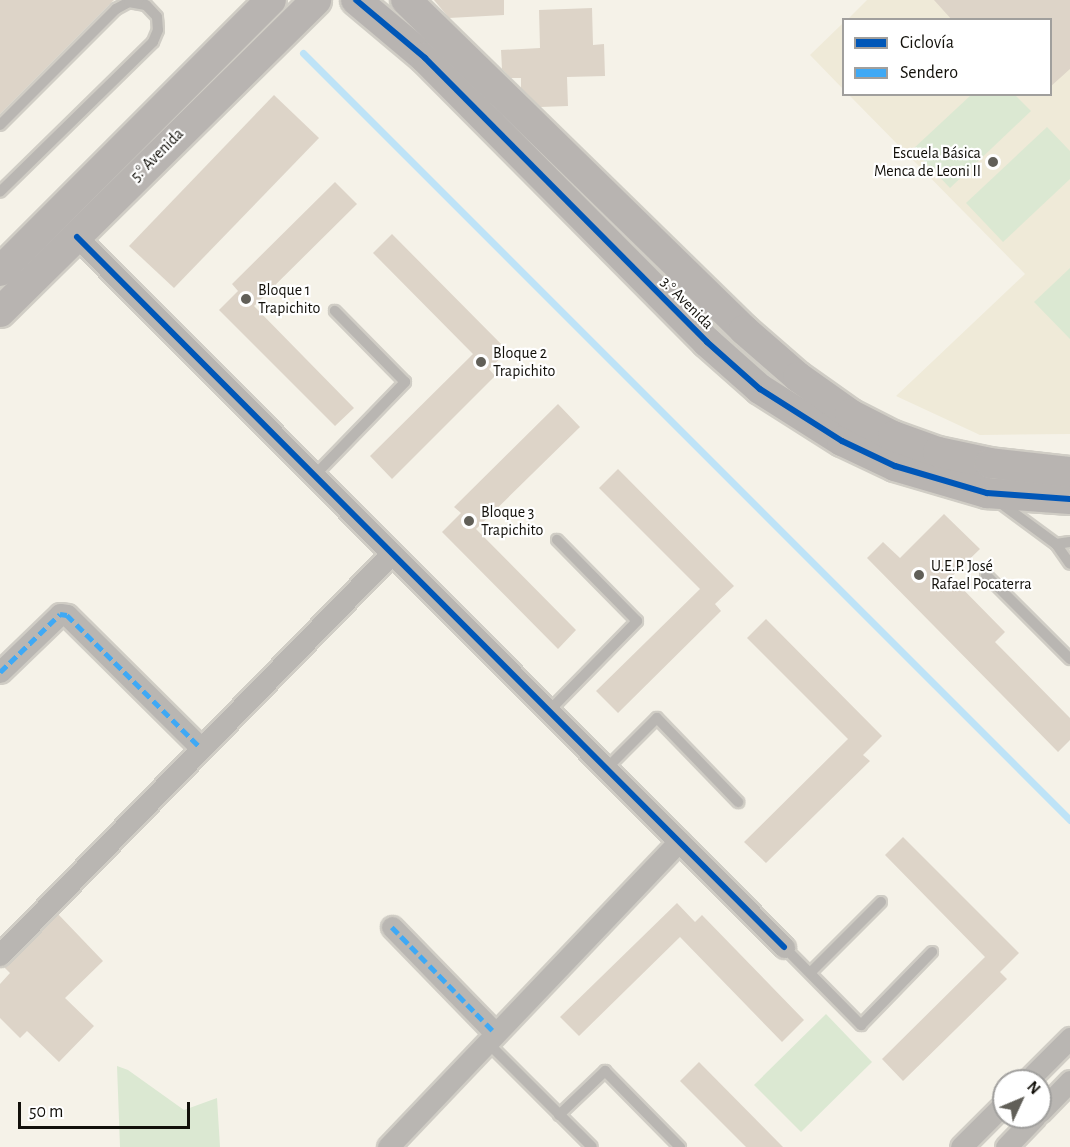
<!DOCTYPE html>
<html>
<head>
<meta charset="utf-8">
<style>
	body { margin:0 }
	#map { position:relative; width:1070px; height:1147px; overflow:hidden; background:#f5f2e8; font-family:"Alegreya Sans",sans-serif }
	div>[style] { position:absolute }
	.built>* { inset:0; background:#efead8 }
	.green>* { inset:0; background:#dbe8d2 }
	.stream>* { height:7px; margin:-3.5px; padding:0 3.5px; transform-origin:3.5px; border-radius:3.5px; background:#bee3f7 }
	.building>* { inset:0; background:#ddd4c8 }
	.roads { filter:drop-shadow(2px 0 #d0cdc5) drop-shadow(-2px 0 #d0cdc5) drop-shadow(0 2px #d0cdc5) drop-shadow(0 -2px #d0cdc5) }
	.lane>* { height:10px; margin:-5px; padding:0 5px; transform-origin:5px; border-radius:5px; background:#b9b6b2 }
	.street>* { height:21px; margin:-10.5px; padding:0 10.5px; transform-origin:10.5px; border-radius:10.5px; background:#b9b6b2 }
	.secondary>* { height:30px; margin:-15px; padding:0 15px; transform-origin:15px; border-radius:15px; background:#b8b4b1 }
	.quiet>* { height:4.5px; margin-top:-2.25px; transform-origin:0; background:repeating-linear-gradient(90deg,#3fa9f5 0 9px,transparent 0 13.5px) }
	.cycleway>* { height:6px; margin:-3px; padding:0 3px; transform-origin:3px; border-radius:3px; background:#0057b8 }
	.dots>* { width:16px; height:16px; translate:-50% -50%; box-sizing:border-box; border:3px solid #fff; border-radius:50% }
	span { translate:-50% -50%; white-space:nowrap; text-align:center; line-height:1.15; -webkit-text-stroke:4.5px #fff; paint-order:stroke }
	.poi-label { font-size:16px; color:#12100a }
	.right { translate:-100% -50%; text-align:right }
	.left { translate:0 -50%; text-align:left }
	.street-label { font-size:16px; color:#12100a }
	.legend { position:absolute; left:842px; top:18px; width:210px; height:78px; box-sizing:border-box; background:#fff; border:2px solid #a09f9d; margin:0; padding:8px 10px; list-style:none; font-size:18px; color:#12100a }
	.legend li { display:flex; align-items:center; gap:12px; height:30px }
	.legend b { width:30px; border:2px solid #a09f9d }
	.north { position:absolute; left:992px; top:1069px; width:60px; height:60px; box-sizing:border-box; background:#fff; border:2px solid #a09f9d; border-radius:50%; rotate:46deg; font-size:16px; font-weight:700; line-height:24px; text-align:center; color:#12100a }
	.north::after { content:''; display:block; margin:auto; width:21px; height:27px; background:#615f58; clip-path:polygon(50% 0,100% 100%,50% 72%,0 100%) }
	.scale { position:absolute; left:18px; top:1102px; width:172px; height:27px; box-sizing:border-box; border:3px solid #12100a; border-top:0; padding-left:8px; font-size:18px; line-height:21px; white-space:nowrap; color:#12100a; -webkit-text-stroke:4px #fff; paint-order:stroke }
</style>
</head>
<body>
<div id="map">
	<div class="built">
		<div style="clip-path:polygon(867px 0,1070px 0,1070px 434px,980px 435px,896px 396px,1025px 274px,849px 95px,1050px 94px,1050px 20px,847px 20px)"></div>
		<div style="clip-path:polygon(843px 23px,843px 89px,810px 55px)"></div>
	</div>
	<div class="green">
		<div style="clip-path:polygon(971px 95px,1015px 95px,1031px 111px,950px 188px,913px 149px)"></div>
		<div style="clip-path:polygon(1047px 127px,1070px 151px,1070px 179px,1003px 242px,966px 203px)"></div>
		<div style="clip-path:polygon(1070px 268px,1070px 339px,1034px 302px)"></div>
		<div style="clip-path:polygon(826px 1014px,872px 1062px,801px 1132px,754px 1085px)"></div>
		<div style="clip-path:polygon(117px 1066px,128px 1070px,184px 1110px,217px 1098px,220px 1147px,120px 1147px)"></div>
	</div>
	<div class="stream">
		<div style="left:303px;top:53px;width:1085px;rotate:45deg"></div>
	</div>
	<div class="building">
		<div style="clip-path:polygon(0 0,114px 0,0 114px)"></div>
		<div style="clip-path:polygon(434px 0,504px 0,504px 15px,449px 18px)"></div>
		<div style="clip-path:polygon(934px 0,1070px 0,1070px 69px,1050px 87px,1050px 20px,952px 20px)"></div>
		<div style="clip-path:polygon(592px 8px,593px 45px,604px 44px,605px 76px,567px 77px,568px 106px,540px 107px,521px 89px,521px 78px,511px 78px,502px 69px,501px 50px,540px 48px,539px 10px)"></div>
		<div style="clip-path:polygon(274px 95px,319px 138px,174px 288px,129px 246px)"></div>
		<div style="clip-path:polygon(335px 182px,357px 204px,254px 306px,354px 408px,335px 426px,219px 310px,238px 291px,232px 284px)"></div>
		<div style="clip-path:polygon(392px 234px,508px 351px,489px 369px,495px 376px,392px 479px,370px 456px,473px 354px,373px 253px)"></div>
		<div style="clip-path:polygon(558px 404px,580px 427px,476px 529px,576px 630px,558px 649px,442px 532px,461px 513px,454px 507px)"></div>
		<div style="clip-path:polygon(618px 469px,734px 586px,715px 604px,721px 611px,618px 713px,596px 691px,700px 589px,599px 488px)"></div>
		<div style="clip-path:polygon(944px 514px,980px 549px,951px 577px,1005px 632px,995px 642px,1070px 718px,1070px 740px,1058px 752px,867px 558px,883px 542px,900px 558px)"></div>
		<div style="clip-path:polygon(766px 619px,882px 736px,863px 755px,870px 761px,766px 863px,744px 842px,848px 739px,747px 638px)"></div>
		<div style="clip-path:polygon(903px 837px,1019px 953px,1000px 972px,1007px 979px,903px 1081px,882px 1059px,985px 957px,885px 855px)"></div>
		<div style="clip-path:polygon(677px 903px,695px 922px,702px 915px,804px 1020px,782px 1042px,680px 937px,579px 1036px,560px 1017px)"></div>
		<div style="clip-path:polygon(58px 914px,103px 961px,65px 998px,94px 1026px,59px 1062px,27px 1031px,20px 1038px,0 1018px,0 984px,10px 973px,4px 967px)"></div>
		<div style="clip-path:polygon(699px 1062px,783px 1147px,746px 1147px,680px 1081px)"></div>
	</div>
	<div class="roads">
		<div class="lane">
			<div style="left:0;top:125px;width:164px;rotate:-45deg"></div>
			<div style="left:116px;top:9px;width:15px;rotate:-28deg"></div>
			<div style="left:129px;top:2px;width:17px;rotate:10deg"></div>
			<div style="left:146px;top:5px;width:16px;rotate:47deg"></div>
			<div style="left:157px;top:17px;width:13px;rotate:86deg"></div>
			<div style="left:158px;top:30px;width:13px;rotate:113deg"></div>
			<div style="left:153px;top:42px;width:214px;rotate:135.6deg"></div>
			<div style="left:314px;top:476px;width:131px;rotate:-45.9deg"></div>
			<div style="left:405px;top:382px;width:100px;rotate:-134.6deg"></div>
			<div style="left:999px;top:502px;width:71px;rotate:36.4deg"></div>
			<div style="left:1056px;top:544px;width:24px;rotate:55deg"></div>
			<div style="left:1056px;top:544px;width:14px;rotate:-8deg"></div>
			<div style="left:986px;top:575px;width:119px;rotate:45deg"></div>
			<div style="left:549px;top:711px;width:126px;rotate:-45.6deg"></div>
			<div style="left:637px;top:621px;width:114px;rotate:-134.6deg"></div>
			<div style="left:606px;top:769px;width:72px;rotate:-45deg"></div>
			<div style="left:657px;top:718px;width:117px;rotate:46deg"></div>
			<div style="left:784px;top:947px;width:110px;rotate:45.4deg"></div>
			<div style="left:861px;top:1025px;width:102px;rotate:-45.8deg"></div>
			<div style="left:811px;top:972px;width:99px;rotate:-45deg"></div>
			<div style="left:487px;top:1042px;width:148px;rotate:45deg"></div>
			<div style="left:559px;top:1115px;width:64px;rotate:-43.7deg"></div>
			<div style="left:605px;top:1071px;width:107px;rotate:45.4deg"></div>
		</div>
		<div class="street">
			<div style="left:77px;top:237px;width:1002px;rotate:45.12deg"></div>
			<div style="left:0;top:672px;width:83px;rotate:-44deg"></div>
			<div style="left:60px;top:614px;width:7px;rotate:8deg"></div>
			<div style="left:67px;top:615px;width:186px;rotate:44.8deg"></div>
			<div style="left:392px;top:927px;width:148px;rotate:45.8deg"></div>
			<div style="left:0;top:955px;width:561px;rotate:-45.72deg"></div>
			<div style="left:1027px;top:1081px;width:61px;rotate:-45deg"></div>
			<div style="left:1040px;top:1112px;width:43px;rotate:-45.9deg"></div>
			<div style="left:388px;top:1147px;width:422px;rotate:-46.4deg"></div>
			<div style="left:961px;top:1147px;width:61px;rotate:-45deg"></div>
			<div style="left:1006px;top:1147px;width:42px;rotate:-46deg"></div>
		</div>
		<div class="secondary">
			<div style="left:356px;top:0;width:90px;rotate:40deg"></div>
			<div style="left:425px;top:58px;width:400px;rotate:45.2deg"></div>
			<div style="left:707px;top:342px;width:71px;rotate:41.6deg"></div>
			<div style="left:760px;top:389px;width:97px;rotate:32.4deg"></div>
			<div style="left:842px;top:441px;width:59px;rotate:25.3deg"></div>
			<div style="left:895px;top:466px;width:96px;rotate:16.4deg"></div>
			<div style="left:987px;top:493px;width:83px;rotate:4.1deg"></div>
			<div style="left:406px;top:0;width:472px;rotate:44.3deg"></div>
			<div style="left:744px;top:330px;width:72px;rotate:41deg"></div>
			<div style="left:798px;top:377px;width:64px;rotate:35.4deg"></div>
			<div style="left:850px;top:414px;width:48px;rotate:27.1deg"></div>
			<div style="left:893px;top:436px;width:48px;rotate:19.6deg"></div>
			<div style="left:938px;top:452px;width:53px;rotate:11.9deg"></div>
			<div style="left:990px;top:463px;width:81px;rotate:6.4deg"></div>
			<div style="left:0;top:271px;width:383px;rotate:-45deg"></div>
			<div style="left:0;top:312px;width:444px;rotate:-44.6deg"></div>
		</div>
	</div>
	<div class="quiet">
		<div style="left:0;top:672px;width:83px;rotate:-44deg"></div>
		<div style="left:60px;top:614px;width:7px;rotate:8deg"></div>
		<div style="left:67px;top:615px;width:186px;rotate:44.8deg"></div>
		<div style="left:392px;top:927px;width:148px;rotate:45.8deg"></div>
	</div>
	<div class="cycleway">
		<div style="left:356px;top:0;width:90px;rotate:40deg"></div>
		<div style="left:425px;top:58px;width:400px;rotate:45.2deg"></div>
		<div style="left:707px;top:342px;width:71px;rotate:41.6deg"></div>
		<div style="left:760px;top:389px;width:97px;rotate:32.4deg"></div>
		<div style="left:842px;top:441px;width:59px;rotate:25.3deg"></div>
		<div style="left:895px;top:466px;width:96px;rotate:16.4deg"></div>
		<div style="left:987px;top:493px;width:83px;rotate:4.1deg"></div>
		<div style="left:77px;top:237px;width:1002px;rotate:45.12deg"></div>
	</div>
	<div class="dots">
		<div style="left:993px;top:162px;background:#615f58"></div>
		<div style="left:246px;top:299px;background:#615f58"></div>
		<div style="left:481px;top:362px;background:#615f58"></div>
		<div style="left:469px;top:521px;background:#615f58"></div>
		<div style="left:919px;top:575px;background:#615f58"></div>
	</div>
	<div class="poi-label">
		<span class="right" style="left:981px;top:162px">Escuela Básica<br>Menca de Leoni II</span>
		<span class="left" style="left:258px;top:299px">Bloque 1<br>Trapichito</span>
		<span class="left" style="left:493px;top:362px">Bloque 2<br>Trapichito</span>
		<span class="left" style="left:481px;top:521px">Bloque 3<br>Trapichito</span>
		<span class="left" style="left:931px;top:575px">U.E.P. José<br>Rafael Pocaterra</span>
	</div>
	<div class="street-label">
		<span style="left:157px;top:155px;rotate:-45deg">5.° Avenida</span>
		<span style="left:687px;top:303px;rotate:45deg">3.° Avenida</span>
	</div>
	<ul class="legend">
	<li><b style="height:8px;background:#0057b8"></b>Ciclovía</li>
	<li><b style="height:8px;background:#3fa9f5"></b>Sendero</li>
	</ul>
	<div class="north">N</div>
	<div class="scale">50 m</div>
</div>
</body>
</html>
